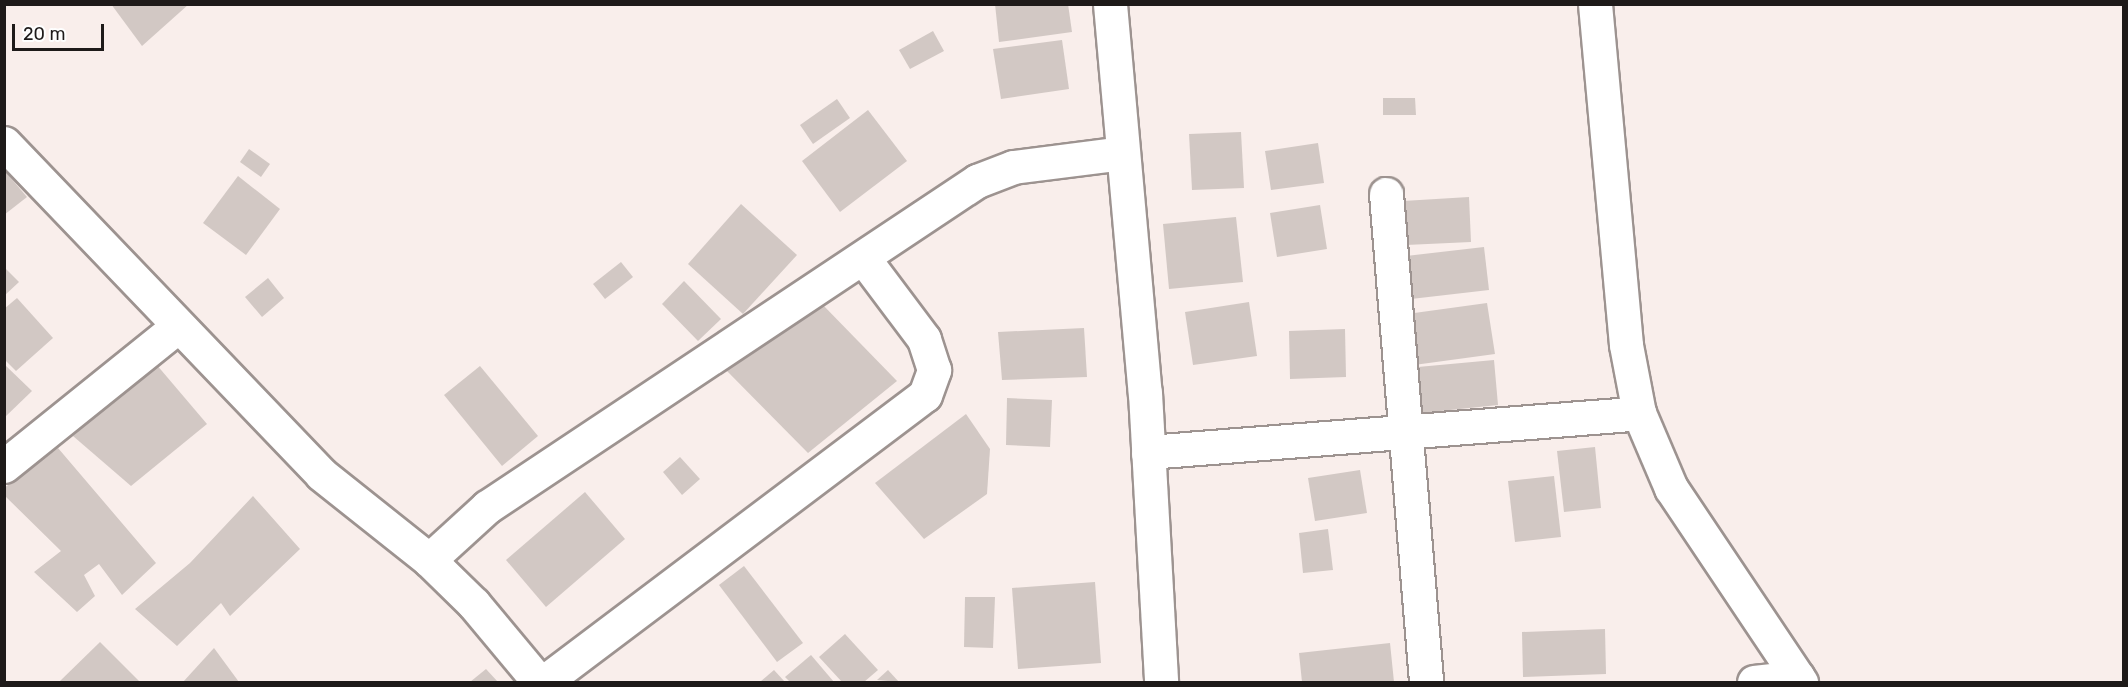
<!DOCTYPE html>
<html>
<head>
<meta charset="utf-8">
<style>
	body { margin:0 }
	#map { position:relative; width:2128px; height:687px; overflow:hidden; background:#f9eeeb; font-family:Rubik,sans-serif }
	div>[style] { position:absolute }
	.building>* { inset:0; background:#d2c8c4 }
	.roads { filter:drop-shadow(2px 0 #9d9390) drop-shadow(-2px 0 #9d9390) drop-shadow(0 2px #9d9390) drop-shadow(0 -2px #9d9390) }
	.minor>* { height:33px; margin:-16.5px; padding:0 16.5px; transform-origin:16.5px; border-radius:16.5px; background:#fff }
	span { translate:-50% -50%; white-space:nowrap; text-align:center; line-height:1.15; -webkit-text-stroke:5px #fefefe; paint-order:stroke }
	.frame { position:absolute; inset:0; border:6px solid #1e1a19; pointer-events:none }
	.scale { position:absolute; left:12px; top:24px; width:92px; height:27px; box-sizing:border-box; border:3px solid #1e1a19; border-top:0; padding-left:8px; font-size:18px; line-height:21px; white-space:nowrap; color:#1e1a19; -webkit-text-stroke:4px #fefefe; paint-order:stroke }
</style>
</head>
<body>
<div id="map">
	<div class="building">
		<div style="clip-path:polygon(111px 4px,189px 4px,142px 46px)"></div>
		<div style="clip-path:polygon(995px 4px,1068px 4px,1072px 32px,999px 42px)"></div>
		<div style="clip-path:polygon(933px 31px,944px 51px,910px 69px,899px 50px)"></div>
		<div style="clip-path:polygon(1062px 40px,1069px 89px,1001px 99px,993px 49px)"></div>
		<div style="clip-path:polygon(1383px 98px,1415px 98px,1416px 115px,1383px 115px)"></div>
		<div style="clip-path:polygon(837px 99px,850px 118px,813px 144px,800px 125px)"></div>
		<div style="clip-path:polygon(868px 110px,907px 161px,840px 212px,802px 161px)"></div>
		<div style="clip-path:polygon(1241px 132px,1244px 188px,1192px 190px,1189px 134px)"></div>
		<div style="clip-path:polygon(1318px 143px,1324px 183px,1271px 190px,1265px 151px)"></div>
		<div style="clip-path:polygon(249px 149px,270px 164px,261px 177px,240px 162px)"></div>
		<div style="clip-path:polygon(4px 170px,27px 197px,4px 215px)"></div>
		<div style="clip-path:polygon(238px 176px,280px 209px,246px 255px,203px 223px)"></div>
		<div style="clip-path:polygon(1469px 197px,1471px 242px,1406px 245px,1403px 201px)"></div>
		<div style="clip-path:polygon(741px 204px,797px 255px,743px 314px,688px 264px)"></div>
		<div style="clip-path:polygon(1320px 205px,1327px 249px,1277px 257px,1270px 213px)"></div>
		<div style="clip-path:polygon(1236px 217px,1243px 282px,1169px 289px,1163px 224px)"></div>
		<div style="clip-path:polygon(1484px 247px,1489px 290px,1411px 299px,1406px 256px)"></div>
		<div style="clip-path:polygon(621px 262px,633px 277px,605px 299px,593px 284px)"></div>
		<div style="clip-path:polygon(4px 267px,19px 282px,4px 296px)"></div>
		<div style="clip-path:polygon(268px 278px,284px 298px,262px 317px,245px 297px)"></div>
		<div style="clip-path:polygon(684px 281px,721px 319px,698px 341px,662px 304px)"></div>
		<div style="clip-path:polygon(17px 298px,53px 338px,16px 371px,4px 359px,4px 309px)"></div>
		<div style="clip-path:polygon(1249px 302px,1257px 356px,1193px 365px,1185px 312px)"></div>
		<div style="clip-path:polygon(821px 303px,897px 381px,808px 453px,724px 368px)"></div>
		<div style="clip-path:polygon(1487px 303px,1495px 354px,1414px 365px,1407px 314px)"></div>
		<div style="clip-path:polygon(1084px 328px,1087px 377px,1002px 380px,998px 332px)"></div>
		<div style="clip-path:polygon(1345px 329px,1346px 377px,1290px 379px,1289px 331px)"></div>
		<div style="clip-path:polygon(1494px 360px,1498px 405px,1412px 414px,1407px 368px)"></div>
		<div style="clip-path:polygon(4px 364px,32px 391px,4px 418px)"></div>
		<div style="clip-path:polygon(156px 364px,207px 424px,131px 486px,73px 436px)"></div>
		<div style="clip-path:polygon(480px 366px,538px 436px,502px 466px,444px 395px)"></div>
		<div style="clip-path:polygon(1007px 398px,1052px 400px,1050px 447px,1006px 445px)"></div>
		<div style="clip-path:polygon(966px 414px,990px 449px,987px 494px,924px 539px,875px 483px)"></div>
		<div style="clip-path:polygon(1595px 447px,1601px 508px,1564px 512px,1557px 451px)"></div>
		<div style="clip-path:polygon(58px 448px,156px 563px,122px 595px,99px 564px,84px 575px,95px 596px,77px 612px,34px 572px,61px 551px,4px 495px,4px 488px)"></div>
		<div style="clip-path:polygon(680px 457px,700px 479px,682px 495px,663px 472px)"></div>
		<div style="clip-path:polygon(1360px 470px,1367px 513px,1315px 521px,1308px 478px)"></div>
		<div style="clip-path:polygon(1554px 476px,1561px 537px,1515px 542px,1508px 481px)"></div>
		<div style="clip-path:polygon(585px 492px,625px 539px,546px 607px,506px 560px)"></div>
		<div style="clip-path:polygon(253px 496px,300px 549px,230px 616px,221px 603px,177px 646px,135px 609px,190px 563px)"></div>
		<div style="clip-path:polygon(1328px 529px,1333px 570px,1303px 573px,1299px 533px)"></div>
		<div style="clip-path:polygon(744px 566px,803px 643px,777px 662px,719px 585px)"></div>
		<div style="clip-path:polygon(1095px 582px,1101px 663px,1018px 669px,1012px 588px)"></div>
		<div style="clip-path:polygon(965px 597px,995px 597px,993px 648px,964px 647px)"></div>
		<div style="clip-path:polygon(1605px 629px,1606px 674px,1523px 677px,1522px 632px)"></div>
		<div style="clip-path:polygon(845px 634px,878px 670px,864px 682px,842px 682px,819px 657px)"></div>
		<div style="clip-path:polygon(100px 642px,140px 682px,59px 682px)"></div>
		<div style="clip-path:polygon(1390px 643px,1394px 682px,1302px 682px,1299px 653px)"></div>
		<div style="clip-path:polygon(214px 648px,239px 682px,183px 682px)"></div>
		<div style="clip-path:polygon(811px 655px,834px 682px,790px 682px,785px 677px)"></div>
		<div style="clip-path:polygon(486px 669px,498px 682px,470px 682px)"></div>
		<div style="clip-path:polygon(774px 670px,785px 682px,760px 682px)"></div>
		<div style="clip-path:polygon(888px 670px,899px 682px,877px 680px)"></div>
	</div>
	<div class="roads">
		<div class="minor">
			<div style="left:1110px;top:4px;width:391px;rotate:84.9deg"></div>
			<div style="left:1145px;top:393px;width:289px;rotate:86.8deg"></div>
			<div style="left:1595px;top:4px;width:342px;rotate:84.8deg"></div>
			<div style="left:1626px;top:345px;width:69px;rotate:79.2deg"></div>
			<div style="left:1639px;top:413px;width:82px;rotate:66.9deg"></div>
			<div style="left:1671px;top:488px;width:234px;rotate:56.2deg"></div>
			<div style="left:4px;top:143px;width:458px;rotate:46.2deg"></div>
			<div style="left:321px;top:474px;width:138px;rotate:38.5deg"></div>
			<div style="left:429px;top:560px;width:63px;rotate:44.4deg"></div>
			<div style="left:474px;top:604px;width:102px;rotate:50.2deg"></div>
			<div style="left:1386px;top:194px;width:490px;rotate:85.3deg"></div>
			<div style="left:1148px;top:452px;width:493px;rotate:-4.5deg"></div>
			<div style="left:4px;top:466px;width:222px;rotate:-38.8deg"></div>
			<div style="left:429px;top:560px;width:79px;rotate:-42.4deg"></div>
			<div style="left:487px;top:507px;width:589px;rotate:-33.64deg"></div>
			<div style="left:977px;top:181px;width:39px;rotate:-21deg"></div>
			<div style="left:1013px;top:167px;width:110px;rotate:-7.3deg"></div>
			<div style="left:544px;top:682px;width:477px;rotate:-37deg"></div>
			<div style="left:925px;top:395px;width:27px;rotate:-70deg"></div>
			<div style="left:934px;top:370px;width:33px;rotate:-108deg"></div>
			<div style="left:924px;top:339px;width:100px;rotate:-126.9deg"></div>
			<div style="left:1754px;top:682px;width:44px;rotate:-6.5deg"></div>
		</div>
	</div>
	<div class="frame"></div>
	<div class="scale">20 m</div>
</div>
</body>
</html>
